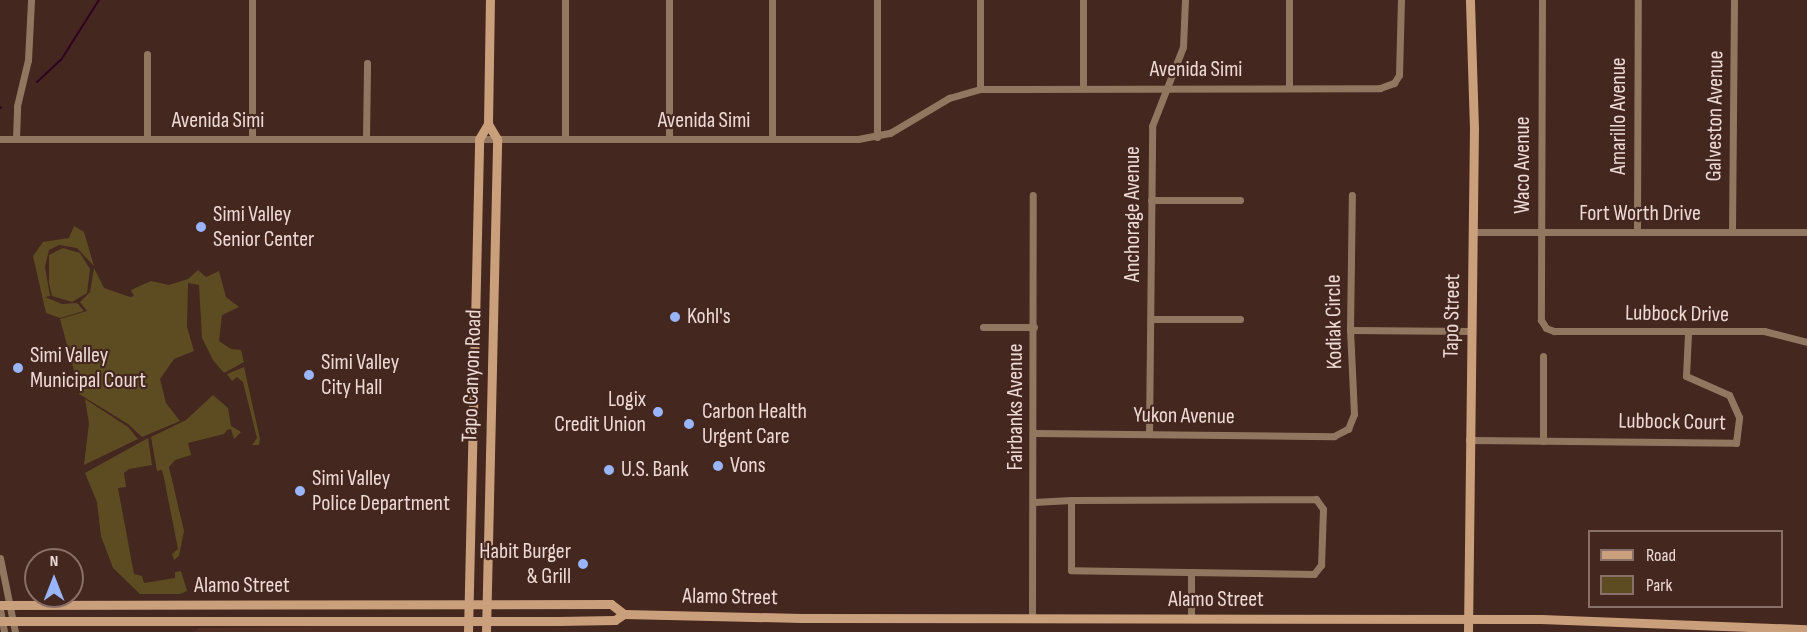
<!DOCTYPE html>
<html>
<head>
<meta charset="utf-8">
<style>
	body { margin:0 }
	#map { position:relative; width:1807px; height:632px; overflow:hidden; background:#44271f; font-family:"Sofia Sans Condensed",sans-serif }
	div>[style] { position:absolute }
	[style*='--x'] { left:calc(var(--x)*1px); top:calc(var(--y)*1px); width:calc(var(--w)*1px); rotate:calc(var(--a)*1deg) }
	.built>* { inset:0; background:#512e24 }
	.green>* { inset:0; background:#5d4c21 }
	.stream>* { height:2px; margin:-1px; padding:0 1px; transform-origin:1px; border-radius:1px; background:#2f0221 }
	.street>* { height:7px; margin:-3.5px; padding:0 3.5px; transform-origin:3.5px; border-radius:3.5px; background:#927760 }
	.secondary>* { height:9px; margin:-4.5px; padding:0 4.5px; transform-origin:4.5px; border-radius:4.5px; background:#ca9f7b }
	.dots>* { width:16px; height:16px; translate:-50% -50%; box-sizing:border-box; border:3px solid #44271f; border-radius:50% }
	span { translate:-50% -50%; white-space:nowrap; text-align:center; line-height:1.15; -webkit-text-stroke:4.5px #44271f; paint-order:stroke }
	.street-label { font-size:22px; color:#eedad5 }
	.poi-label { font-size:22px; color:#eedad5 }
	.left { translate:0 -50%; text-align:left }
	.right { translate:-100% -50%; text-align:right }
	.legend { position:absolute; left:1588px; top:530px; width:195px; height:78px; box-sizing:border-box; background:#44271f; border:2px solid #886f68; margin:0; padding:8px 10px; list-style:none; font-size:18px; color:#eedad5 }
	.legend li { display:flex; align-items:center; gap:12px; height:30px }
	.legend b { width:30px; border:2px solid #886f68 }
	.north { position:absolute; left:24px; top:548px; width:60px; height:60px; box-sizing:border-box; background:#44271f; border:2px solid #886f68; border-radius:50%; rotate:0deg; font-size:16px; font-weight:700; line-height:24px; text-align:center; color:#eedad5 }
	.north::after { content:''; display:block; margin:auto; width:21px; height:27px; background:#98b5fd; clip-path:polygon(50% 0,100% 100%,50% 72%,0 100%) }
</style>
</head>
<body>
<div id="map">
	<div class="built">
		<i style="clip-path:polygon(465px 624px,465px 632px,195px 632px,198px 628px)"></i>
	</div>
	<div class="green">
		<i style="clip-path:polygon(74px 226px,84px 232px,94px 266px,77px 248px,59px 245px,49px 250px,45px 267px,50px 296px,45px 297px,62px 304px,77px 303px,84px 311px,60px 318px,46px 313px,33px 256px,43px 242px,69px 238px)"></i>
		<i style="clip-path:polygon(63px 248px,80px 253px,90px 269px,87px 293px,72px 302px,52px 296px,49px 283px,49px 255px)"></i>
		<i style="clip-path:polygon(94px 268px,104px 288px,130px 297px,134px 296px,131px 290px,151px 281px,169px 285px,188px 279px,198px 270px,206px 277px,219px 271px,226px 297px,239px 307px,222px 315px,219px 341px,231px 349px,241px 350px,244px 362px,224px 373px,213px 360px,202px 338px,199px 285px,188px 283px,187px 327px,194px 351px,174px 359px,160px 379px,166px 403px,180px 421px,142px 437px,128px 424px,79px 394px,83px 381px,76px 378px,60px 319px,87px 311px,80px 302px,90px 292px)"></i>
		<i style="clip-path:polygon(244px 367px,260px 439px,259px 445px,252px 445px,257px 438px,243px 382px,237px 377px,232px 381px,227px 374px)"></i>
		<i style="clip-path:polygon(213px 395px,228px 408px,231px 426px,241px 432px,234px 439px,231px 429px,227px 430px,224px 434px,188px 443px,191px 455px,175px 460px,169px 467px,184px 531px,179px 556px,174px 560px,172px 554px,178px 549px,164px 478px,162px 470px,157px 471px,151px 437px,186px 420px)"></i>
		<i style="clip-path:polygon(85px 399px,128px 427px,138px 439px,84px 465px,89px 423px)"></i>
		<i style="clip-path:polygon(148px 438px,152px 465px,129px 469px,124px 473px,126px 487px,118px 488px,134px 574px,142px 576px,144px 583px,175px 578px,175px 572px,181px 571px,187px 591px,180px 594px,140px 594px,113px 568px,101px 536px,97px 502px,85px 473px)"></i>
	</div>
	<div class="stream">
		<i style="--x:37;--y:82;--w:33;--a:-43"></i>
		<i style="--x:61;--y:60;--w:71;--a:-57.7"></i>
		<i style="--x:0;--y:108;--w:1;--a:-45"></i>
	</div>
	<div class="street">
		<i style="--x:772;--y:0;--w:139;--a:90"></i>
		<i style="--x:877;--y:0;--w:137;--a:90"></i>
		<i style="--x:1542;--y:0;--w:320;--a:90.2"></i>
		<i style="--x:1541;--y:320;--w:9;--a:58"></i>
		<i style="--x:1546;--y:328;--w:9;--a:21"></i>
		<i style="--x:1554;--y:331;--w:210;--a:0"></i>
		<i style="--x:1764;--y:331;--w:44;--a:14.3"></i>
		<i style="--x:147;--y:54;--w:85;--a:90"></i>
		<i style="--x:1083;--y:88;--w:88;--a:-90"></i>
		<i style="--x:1289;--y:88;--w:88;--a:-90"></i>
		<i style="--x:980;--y:89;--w:89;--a:-90"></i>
		<i style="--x:0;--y:139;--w:858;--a:0"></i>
		<i style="--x:858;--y:139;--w:33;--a:-11"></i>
		<i style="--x:890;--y:133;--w:69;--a:-30.7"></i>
		<i style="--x:949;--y:98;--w:32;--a:-16"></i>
		<i style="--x:980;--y:89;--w:400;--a:-0.1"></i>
		<i style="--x:1380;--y:88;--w:15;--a:-20"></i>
		<i style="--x:1394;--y:83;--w:9;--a:-58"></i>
		<i style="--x:1399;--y:75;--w:75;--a:-88.5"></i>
		<i style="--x:16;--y:139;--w:33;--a:-88"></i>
		<i style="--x:17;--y:106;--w:47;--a:-76.6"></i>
		<i style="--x:28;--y:60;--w:60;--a:-87.1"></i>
		<i style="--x:252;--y:139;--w:139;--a:-90"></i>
		<i style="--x:366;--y:139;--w:76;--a:-89.2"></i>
		<i style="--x:565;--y:139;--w:139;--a:-90"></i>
		<i style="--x:669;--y:139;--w:139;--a:-90"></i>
		<i style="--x:1151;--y:200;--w:89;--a:0"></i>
		<i style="--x:1732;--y:231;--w:231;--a:-89.5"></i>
		<i style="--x:1472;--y:232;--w:335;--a:0"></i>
		<i style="--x:1637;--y:232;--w:232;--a:-89.8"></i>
		<i style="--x:1151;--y:319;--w:89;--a:0"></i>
		<i style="--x:983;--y:327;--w:51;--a:0"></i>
		<i style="--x:1350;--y:330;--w:121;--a:0.5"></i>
		<i style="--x:1543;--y:356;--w:85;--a:90"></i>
		<i style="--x:1034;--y:433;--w:300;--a:0.6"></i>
		<i style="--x:1334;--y:436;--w:16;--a:-27"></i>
		<i style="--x:1348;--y:429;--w:16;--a:-68"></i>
		<i style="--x:1354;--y:414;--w:84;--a:-92.7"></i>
		<i style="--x:1350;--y:330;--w:135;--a:-89.2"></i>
		<i style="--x:1149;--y:434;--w:308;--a:-89.4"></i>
		<i style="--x:1152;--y:126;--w:85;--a:-68.6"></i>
		<i style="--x:1183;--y:47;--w:47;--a:-87.6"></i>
		<i style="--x:1469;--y:440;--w:267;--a:0.6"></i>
		<i style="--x:1736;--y:443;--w:26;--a:-83"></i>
		<i style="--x:1739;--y:417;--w:24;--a:-114"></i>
		<i style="--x:1729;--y:395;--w:47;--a:-156.2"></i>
		<i style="--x:1686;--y:376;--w:43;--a:-87.3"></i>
		<i style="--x:1034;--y:502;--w:37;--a:-3"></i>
		<i style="--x:1071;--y:500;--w:245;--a:-0.2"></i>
		<i style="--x:1316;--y:499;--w:12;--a:55"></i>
		<i style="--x:1323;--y:509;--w:56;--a:92"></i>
		<i style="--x:1321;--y:565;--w:11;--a:128"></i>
		<i style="--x:1314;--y:574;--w:243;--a:-179.1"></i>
		<i style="--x:1071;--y:570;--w:70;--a:-90"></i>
		<i style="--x:0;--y:558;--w:76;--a:78.5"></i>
		<i style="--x:1191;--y:572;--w:47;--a:90"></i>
		<i style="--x:0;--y:609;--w:23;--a:80"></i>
		<i style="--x:1032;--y:619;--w:424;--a:-89.9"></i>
	</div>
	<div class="secondary">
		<i style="--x:0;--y:605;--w:611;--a:-0.09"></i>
		<i style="--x:611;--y:604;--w:16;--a:38"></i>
		<i style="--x:0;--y:621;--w:558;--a:0"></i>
		<i style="--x:558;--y:621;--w:57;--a:-1"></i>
		<i style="--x:615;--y:620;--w:11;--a:-34"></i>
		<i style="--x:624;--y:614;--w:178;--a:1.3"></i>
		<i style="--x:802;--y:618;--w:739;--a:0.08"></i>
		<i style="--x:1541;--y:619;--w:266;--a:2.2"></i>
		<i style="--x:468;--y:632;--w:493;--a:-88.7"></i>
		<i style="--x:479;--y:139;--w:17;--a:-59"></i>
		<i style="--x:488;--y:124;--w:124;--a:-89.1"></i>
		<i style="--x:486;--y:632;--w:493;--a:-88.7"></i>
		<i style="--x:497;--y:139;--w:17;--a:-121"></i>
		<i style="--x:1468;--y:632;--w:503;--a:-89.32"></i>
		<i style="--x:1474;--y:129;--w:129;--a:-91.8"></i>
	</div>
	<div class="dots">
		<i style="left:201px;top:227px;background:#98b5fd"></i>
		<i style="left:675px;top:317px;background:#98b5fd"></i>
		<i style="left:18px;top:368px;background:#98b5fd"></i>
		<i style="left:309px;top:375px;background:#98b5fd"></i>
		<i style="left:658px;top:412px;background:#98b5fd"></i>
		<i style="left:689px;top:424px;background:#98b5fd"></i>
		<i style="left:718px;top:466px;background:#98b5fd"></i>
		<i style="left:609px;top:470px;background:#98b5fd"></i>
		<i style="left:300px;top:491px;background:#98b5fd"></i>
		<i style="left:583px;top:564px;background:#98b5fd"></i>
	</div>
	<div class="street-label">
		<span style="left:1196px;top:70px">Avenida Simi</span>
		<span style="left:1619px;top:116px;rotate:-90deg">Amarillo Avenue</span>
		<span style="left:1715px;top:116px;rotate:-89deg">Galveston Avenue</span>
		<span style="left:218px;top:121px">Avenida Simi</span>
		<span style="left:704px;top:121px">Avenida Simi</span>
		<span style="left:1523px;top:165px;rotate:-90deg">Waco Avenue</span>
		<span style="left:1133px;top:214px;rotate:-90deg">Anchorage Avenue</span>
		<span style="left:1640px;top:214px">Fort Worth Drive</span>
		<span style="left:1677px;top:314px;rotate:1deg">Lubbock Drive</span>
		<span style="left:1452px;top:316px;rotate:-89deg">Tapo Street</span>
		<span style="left:1334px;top:322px;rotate:-91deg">Kodiak Circle</span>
		<span style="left:472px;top:376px;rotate:-88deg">Tapo Canyon Road</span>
		<span style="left:1016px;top:407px;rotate:-90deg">Fairbanks Avenue</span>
		<span style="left:1184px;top:416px;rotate:1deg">Yukon Avenue</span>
		<span style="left:1672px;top:422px;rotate:1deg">Lubbock Court</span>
		<span style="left:242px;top:586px">Alamo Street</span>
		<span style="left:730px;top:597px;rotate:1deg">Alamo Street</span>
		<span style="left:1216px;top:600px">Alamo Street</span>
	</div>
	<div class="poi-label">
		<span class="left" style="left:213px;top:227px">Simi Valley<br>Senior Center</span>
		<span class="left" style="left:687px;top:317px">Kohl's</span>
		<span class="left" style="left:30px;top:368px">Simi Valley<br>Municipal Court</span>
		<span class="left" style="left:321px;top:375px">Simi Valley<br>City Hall</span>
		<span class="right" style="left:646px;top:412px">Logix<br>Credit Union</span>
		<span class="left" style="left:702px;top:424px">Carbon Health<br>Urgent Care</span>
		<span class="left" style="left:730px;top:466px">Vons</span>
		<span class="left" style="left:621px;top:470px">U.S. Bank</span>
		<span class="left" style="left:312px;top:491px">Simi Valley<br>Police Department</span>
		<span class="right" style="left:571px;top:564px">Habit Burger<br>&amp; Grill</span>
	</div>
	<ul class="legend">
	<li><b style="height:8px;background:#ca9f7b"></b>Road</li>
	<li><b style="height:16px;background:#5d4c21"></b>Park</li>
	</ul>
	<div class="north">N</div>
</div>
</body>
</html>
